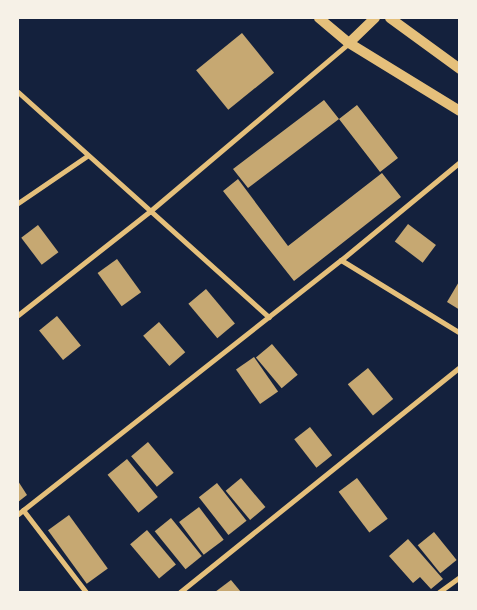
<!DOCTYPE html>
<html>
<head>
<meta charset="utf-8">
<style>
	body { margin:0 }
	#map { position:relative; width:477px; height:610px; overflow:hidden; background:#14213d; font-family:Poppins,sans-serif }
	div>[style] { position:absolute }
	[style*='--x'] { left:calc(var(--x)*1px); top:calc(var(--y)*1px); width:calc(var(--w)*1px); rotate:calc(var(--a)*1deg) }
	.building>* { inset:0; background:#c6a872; transform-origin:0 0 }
	.minor>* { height:5px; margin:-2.5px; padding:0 2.5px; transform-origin:2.5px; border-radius:2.5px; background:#e5c07b }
	.secondary>* { height:10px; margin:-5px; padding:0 5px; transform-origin:5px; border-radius:5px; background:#e5c07b }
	span { translate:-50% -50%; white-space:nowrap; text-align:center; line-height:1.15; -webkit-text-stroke:4.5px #f6f1e7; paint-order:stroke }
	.frame { position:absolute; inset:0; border:19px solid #f6f1e7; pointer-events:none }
</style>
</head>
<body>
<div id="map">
	<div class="building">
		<i style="left:242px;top:33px;width:51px;height:59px;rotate:51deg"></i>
		<i style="clip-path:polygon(324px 100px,339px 119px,357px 105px,398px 158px,380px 172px,339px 119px,248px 188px,233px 169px)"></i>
		<i style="clip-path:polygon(382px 173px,401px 197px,294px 281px,223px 191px,238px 179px,288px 246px)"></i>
		<i style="left:408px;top:224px;width:35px;height:22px;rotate:37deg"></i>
		<i style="left:38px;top:225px;width:34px;height:21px;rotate:53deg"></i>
		<i style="left:117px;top:259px;width:41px;height:24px;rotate:54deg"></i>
		<i style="clip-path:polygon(460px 280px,460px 310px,447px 302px)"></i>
		<i style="left:206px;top:289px;width:45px;height:23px;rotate:50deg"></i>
		<i style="left:57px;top:316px;width:38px;height:23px;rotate:51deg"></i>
		<i style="left:159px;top:322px;width:40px;height:21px;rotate:49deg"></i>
		<i style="left:272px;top:344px;width:40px;height:21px;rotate:50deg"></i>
		<i style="left:254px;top:357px;width:42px;height:22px;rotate:55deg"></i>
		<i style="left:368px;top:368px;width:40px;height:26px;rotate:51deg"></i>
		<i style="left:310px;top:427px;width:36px;height:20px;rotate:52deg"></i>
		<i style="left:148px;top:442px;width:40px;height:22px;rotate:50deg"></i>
		<i style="left:127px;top:459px;width:49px;height:25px;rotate:51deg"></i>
		<i style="left:241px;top:478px;width:38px;height:20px;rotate:50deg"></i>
		<i style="left:357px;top:478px;width:51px;height:23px;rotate:53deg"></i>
		<i style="clip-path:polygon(18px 481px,27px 495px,18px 502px)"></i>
		<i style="left:217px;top:483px;width:48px;height:23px;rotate:52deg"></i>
		<i style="left:199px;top:507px;width:41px;height:25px;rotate:53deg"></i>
		<i style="left:69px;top:515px;width:66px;height:26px;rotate:54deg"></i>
		<i style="left:171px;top:518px;width:49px;height:21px;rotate:51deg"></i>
		<i style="left:147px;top:530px;width:45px;height:22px;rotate:50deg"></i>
		<i style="left:434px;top:532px;width:36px;height:21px;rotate:51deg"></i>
		<i style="clip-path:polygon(408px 539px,443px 579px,431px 589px,420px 577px,413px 583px,389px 556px)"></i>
		<i style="clip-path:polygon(231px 580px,241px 592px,215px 592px)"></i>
	</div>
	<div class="minor">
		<i style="--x:18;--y:92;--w:337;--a:41.9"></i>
		<i style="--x:18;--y:203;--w:83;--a:-34.3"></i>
		<i style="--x:341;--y:260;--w:140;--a:31.5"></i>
		<i style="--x:18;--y:315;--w:167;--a:-38.2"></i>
		<i style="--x:149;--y:212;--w:262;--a:-40.2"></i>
		<i style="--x:23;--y:510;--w:103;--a:52.5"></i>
		<i style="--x:18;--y:514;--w:411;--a:-38.2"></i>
		<i style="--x:341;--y:260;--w:154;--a:-39.5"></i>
		<i style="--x:180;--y:592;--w:359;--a:-38.8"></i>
		<i style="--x:439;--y:592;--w:26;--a:-36"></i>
	</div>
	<div class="secondary">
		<i style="--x:319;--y:18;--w:39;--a:40"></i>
		<i style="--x:349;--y:43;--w:130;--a:31.5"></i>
		<i style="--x:390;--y:18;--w:87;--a:36.1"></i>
		<i style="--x:349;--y:43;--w:36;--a:-44"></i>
	</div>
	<div class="frame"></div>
</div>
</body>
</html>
